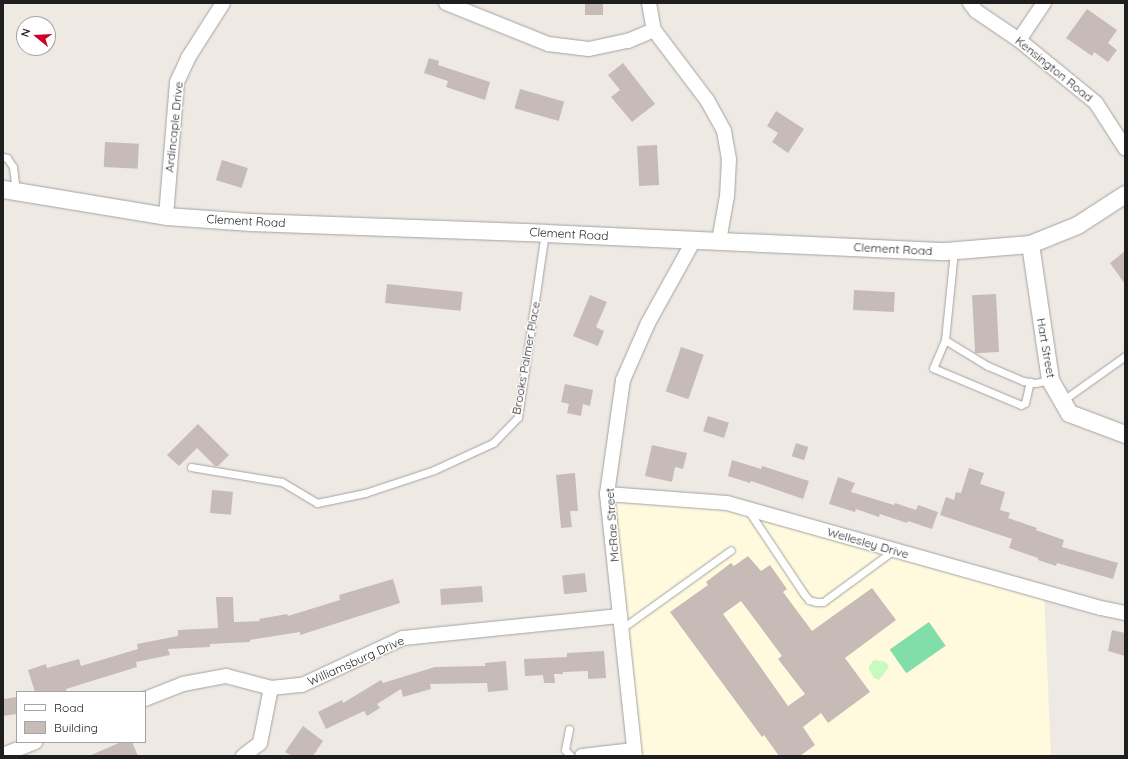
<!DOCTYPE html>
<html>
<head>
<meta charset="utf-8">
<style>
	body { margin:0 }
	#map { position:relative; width:1128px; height:759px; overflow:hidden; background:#efe9e4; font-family:Quicksand,sans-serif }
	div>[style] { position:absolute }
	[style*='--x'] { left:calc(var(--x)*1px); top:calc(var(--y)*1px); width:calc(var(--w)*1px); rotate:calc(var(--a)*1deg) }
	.education>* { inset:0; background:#fff9dd }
	.park>* { inset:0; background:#c7f9c1 }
	.pitch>* { inset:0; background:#82dea9; transform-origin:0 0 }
	.building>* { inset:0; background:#c7bbb7; transform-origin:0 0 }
	.roads { filter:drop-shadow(0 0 1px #a2a2a2) drop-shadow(0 0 1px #a2a2a2) }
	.service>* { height:7px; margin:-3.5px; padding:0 3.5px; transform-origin:3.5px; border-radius:3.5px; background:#fff }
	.minor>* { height:14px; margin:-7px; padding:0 7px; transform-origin:7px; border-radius:7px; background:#fff }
	.tertiary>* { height:17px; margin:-8.5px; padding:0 8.5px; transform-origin:8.5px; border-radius:8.5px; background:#fff }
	span { translate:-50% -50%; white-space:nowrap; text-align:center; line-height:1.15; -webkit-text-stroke:3px #fff; paint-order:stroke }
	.street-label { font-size:12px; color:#1e1e1e }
	.frame { position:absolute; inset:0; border:4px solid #1e1e1e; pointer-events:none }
	.legend { position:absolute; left:16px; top:691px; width:130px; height:52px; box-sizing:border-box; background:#fff; border:1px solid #a5a5a5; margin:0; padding:5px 7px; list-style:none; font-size:12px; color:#1e1e1e }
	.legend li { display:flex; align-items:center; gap:8px; height:20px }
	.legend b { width:20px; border:1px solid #a5a5a5 }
	.north { position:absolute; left:16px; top:16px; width:40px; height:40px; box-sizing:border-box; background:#fff; border:1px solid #a5a5a5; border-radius:50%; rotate:288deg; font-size:11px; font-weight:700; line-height:16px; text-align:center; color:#1e1e1e }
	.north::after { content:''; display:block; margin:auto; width:14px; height:18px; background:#cb0127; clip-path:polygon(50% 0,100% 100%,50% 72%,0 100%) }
</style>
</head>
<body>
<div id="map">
	<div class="education">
		<i style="clip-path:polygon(607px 494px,727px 503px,1044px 592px,1051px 756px,635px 756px)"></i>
	</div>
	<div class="park">
		<i style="clip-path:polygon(874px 660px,886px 662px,889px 667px,879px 680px,874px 678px,869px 669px,869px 666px)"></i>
	</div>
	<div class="pitch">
		<i style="left:929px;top:622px;width:29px;height:48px;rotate:55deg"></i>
	</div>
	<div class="building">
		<i style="left:585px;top:3px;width:18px;height:12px"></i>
		<i style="clip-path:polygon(1087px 9px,1117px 30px,1108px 43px,1117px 50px,1108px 62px,1094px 52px,1092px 56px,1066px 38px)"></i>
		<i style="clip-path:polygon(429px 58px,439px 61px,438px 65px,490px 82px,485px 100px,446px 87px,448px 81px,424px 73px)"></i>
		<i style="clip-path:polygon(623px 63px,655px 104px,632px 122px,611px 97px,620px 90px,608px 75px)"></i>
		<i style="left:520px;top:89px;width:46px;height:20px;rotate:16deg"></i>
		<i style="clip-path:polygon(776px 111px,804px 129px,788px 153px,772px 142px,778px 133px,767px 126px)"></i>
		<i style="left:105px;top:142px;width:34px;height:25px;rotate:3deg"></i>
		<i style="left:657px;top:145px;width:40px;height:20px;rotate:87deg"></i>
		<i style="left:222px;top:160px;width:27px;height:21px;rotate:17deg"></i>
		<i style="clip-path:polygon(1125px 251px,1125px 284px,1110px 263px)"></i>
		<i style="left:387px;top:284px;width:76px;height:19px;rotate:6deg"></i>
		<i style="left:854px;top:290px;width:41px;height:20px;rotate:3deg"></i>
		<i style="left:996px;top:294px;width:58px;height:24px;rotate:87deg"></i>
		<i style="clip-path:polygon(590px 295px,607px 302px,596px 327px,604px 331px,598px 346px,573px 336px)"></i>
		<i style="left:681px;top:347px;width:24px;height:47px;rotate:19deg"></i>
		<i style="clip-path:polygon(565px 384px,593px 390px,590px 406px,583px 404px,581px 416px,567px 413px,569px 404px,561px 402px)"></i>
		<i style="left:708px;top:416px;width:22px;height:16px;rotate:18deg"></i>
		<i style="clip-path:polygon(198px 424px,229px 455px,218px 466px,215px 466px,197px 448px,179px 466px,167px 455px)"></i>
		<i style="left:796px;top:443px;width:13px;height:14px;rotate:18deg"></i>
		<i style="clip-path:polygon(652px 445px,687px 453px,683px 469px,675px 467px,672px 482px,645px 476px)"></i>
		<i style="clip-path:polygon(732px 460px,761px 469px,762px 466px,809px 481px,803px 499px,751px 481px,750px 483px,728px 476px)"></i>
		<i style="clip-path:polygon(969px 468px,984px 473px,980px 484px,1005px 492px,1000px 510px,1010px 513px,1008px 518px,1037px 528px,1036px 530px,1064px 540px,1062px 547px,1118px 563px,1113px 579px,1057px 563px,1056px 566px,1038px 560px,1038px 558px,1009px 548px,1012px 539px,940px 515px,946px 497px,954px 500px,956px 492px,961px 493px)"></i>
		<i style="clip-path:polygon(575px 473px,578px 511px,570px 511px,572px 527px,561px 528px,556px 475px)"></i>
		<i style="clip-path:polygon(838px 477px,855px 483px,851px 492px,894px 505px,895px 503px,916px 510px,918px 505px,938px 512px,932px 529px,908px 521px,907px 523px,880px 514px,879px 517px,856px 509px,855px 512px,829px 504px)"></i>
		<i style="left:212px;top:490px;width:21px;height:23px;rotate:5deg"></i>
		<i style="clip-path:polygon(evenodd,748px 556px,761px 571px,770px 565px,787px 589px,783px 592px,812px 631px,872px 588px,896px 620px,845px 658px,870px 692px,828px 723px,821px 713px,803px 727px,815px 745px,800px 756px,779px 756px,764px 735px,762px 737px,670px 612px,708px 585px,706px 582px,731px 563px,734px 566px,748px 556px,741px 601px,782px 656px,778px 659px,805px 694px,788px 706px,723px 614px,741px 601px)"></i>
		<i style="left:585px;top:573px;width:19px;height:23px;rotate:84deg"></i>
		<i style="clip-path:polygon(393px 579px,400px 603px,300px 635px,300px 632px,250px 640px,250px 642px,210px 644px,210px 647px,168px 649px,170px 655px,136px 662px,137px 667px,66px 689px,67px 692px,35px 692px,28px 670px,46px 664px,47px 668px,79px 659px,81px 666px,138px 649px,137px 644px,178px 636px,178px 630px,218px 628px,216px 597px,233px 597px,234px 622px,260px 621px,259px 619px,287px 614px,288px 616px,340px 600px,339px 595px)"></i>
		<i style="left:482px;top:586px;width:16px;height:42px;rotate:86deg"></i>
		<i style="clip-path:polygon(1112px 630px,1125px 633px,1125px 656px,1108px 651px)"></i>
		<i style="clip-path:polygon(604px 651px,606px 678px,588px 679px,588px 671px,563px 672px,563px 674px,554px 674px,555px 683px,544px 683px,543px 675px,525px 676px,524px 659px,567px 657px,567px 653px)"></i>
		<i style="clip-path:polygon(506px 661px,508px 690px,488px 692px,487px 683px,430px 684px,431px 689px,403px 697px,401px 689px,377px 704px,380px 708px,367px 716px,364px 711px,326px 729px,318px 712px,342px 700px,343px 703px,381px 680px,383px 683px,435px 667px,485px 666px,485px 663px)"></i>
		<i style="clip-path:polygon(17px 697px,17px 714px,3px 716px,3px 699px)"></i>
		<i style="clip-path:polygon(303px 726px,323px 741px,313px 756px,292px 756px,285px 752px)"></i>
		<i style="clip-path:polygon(121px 742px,132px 742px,138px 756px,89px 756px)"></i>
	</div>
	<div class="roads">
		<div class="service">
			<i style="--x:3;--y:157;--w:4;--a:14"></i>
			<i style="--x:7;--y:158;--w:11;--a:56"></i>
			<i style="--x:13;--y:167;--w:23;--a:83"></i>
			<i style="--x:954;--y:251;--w:89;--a:95.8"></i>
			<i style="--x:945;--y:340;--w:50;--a:31.2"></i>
			<i style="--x:988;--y:366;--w:38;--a:23"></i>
			<i style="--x:1023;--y:381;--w:12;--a:9"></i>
			<i style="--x:1035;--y:383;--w:15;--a:-11"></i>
			<i style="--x:945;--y:340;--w:30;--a:113"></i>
			<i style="--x:933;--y:368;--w:95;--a:22.8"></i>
			<i style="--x:1021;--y:405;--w:4;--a:-27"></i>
			<i style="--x:1025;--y:403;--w:22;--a:-77"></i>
			<i style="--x:1062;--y:401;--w:77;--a:-35.5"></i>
			<i style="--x:191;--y:467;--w:92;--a:9.4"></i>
			<i style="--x:282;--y:482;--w:41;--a:31"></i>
			<i style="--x:317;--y:503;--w:49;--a:-11.8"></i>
			<i style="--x:365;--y:493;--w:73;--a:-18.4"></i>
			<i style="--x:434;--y:470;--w:65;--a:-24.6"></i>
			<i style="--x:493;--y:443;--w:36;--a:-46"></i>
			<i style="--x:518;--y:417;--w:186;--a:-81.7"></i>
			<i style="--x:748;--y:510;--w:101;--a:56.3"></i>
			<i style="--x:804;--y:594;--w:8;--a:50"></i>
			<i style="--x:809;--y:600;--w:7;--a:16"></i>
			<i style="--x:816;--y:602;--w:7;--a:0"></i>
			<i style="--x:823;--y:602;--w:88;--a:-36.2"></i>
			<i style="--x:621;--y:629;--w:135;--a:-35.7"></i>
			<i style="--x:569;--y:729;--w:21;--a:101"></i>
			<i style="--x:565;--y:750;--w:8;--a:45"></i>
		</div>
		<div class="minor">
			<i style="--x:446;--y:3;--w:110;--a:21.9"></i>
			<i style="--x:548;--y:44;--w:41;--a:7"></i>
			<i style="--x:589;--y:49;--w:40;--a:-12"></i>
			<i style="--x:628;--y:41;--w:28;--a:-23"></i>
			<i style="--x:649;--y:3;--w:27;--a:80"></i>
			<i style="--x:654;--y:30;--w:88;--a:52.9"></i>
			<i style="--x:707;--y:100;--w:35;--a:61"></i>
			<i style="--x:724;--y:131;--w:28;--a:80"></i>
			<i style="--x:729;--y:159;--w:37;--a:93"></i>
			<i style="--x:727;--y:196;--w:46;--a:100.1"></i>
			<i style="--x:970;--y:3;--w:10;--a:53"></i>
			<i style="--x:976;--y:11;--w:52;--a:34"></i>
			<i style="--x:1019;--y:40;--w:99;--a:39.3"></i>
			<i style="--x:1096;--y:103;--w:54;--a:57.2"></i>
			<i style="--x:1019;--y:40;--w:45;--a:-56"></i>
			<i style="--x:166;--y:216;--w:134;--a:-85.3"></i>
			<i style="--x:177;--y:82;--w:26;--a:-65"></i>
			<i style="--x:188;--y:58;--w:65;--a:-57.5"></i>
			<i style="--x:607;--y:494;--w:120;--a:4.3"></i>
			<i style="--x:727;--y:503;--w:388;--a:15.7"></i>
			<i style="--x:1101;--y:608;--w:25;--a:12"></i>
			<i style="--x:145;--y:699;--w:41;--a:-21.5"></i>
			<i style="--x:183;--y:684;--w:44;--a:-10.5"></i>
			<i style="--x:226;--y:676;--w:47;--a:14.9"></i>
			<i style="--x:271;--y:688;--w:31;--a:-6"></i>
			<i style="--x:302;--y:685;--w:111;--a:-25"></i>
			<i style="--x:403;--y:638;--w:218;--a:-5.8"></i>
			<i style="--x:3;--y:755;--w:35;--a:-22"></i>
			<i style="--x:243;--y:756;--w:21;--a:-37"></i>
			<i style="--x:260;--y:743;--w:56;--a:-78.7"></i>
			<i style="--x:582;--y:756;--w:52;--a:-6.6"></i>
			<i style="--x:635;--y:756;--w:263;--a:-96.1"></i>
			<i style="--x:607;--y:494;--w:115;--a:-82"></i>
			<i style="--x:623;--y:380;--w:62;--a:-66.3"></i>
			<i style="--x:648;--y:323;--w:95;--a:-61"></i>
		</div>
		<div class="tertiary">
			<i style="--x:3;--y:189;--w:165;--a:9.4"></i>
			<i style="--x:166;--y:216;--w:85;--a:4"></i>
			<i style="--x:251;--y:222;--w:294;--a:2.1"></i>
			<i style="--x:545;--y:233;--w:400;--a:2.6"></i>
			<i style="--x:945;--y:251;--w:85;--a:-4.7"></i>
			<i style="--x:1030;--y:244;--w:51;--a:-22"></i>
			<i style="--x:1077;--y:225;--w:57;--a:-32.9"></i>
			<i style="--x:1030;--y:244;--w:137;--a:81.6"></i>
			<i style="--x:1050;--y:380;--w:38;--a:60"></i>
			<i style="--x:1069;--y:413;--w:60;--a:20.6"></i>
		</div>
	</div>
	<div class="street-label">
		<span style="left:1054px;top:69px;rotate:39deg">Kensington Road</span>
		<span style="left:174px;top:127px;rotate:-84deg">Ardincaple Drive</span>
		<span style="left:246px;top:221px;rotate:3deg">Clement Road</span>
		<span style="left:569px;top:234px;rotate:3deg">Clement Road</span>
		<span style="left:893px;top:249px;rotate:3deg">Clement Road</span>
		<span style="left:1046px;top:348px;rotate:80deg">Hart Street</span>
		<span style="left:526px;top:358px;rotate:-80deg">Brooks Palmer Place</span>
		<span style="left:612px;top:525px;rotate:-94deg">McRae Street</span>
		<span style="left:868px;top:543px;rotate:16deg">Wellesley Drive</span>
		<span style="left:356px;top:661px;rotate:-24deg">Williamsburg Drive</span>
	</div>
	<div class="frame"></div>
	<ul class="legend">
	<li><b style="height:5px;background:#fff"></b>Road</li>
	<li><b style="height:11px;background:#c7bbb7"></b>Building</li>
	</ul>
	<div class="north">N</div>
</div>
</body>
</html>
